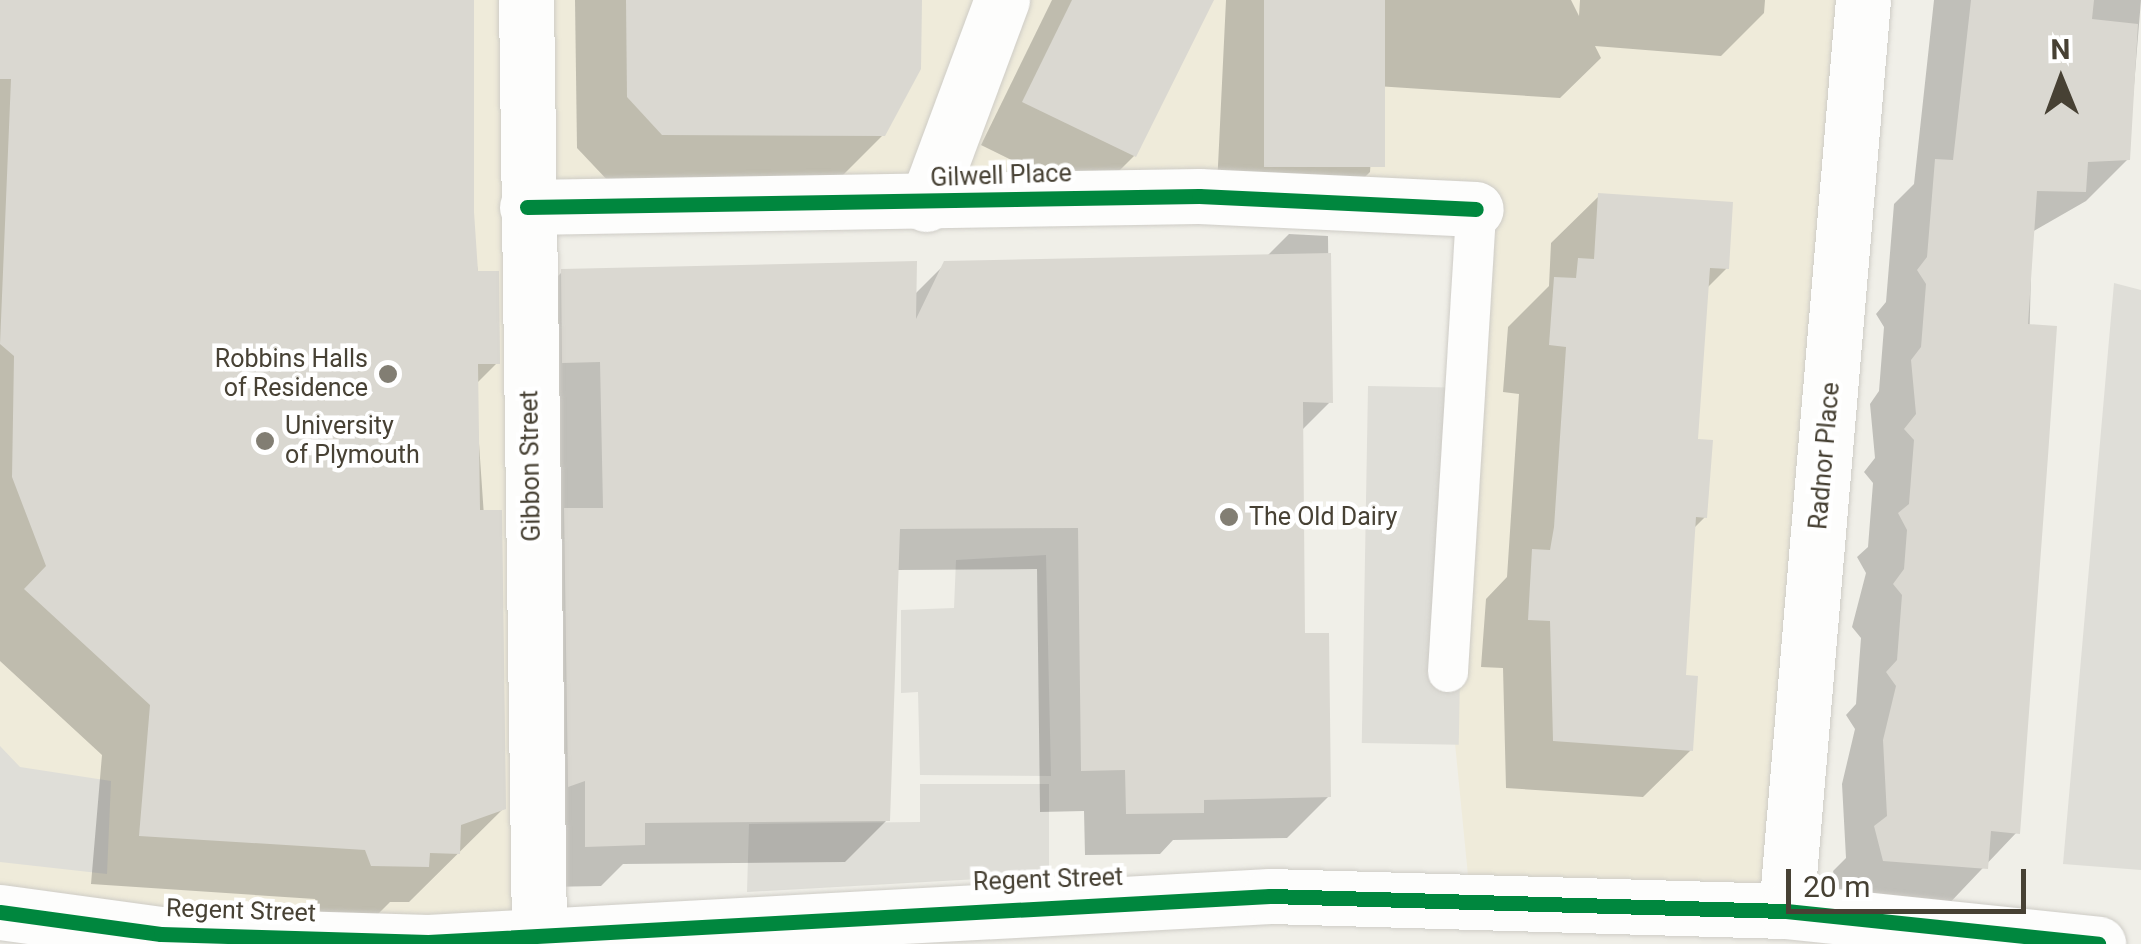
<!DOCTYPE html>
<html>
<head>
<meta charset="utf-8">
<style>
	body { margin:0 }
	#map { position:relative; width:2141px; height:944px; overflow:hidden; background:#f0efe8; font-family:Roboto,sans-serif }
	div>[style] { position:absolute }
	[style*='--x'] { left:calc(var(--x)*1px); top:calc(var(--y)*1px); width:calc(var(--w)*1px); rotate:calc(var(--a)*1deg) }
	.education>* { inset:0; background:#efebda }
	.parking>* { inset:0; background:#dfded8; transform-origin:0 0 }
	.shadow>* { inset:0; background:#0003 }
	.building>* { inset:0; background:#dad8d1; transform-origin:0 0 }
	.roads { filter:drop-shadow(0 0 2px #ceccc6) drop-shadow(0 0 2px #ceccc6) }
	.service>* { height:40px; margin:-20px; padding:0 20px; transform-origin:20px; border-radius:20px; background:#fdfdfc }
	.minor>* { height:55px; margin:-27.5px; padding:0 27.5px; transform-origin:27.5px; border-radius:27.5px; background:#fdfdfc }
	.cycleway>* { height:15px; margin:-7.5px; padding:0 7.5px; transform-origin:7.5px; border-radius:7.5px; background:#00873e }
	.dots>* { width:28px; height:28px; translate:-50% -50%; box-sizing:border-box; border:5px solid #fff; border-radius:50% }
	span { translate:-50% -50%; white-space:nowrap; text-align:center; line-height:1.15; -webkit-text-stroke:9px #fff; paint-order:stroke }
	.street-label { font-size:25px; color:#474134 }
	.poi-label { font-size:25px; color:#474134 }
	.right { translate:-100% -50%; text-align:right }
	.left { translate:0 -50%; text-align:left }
	.north { position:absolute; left:2011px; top:30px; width:100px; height:100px; -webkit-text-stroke:8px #fff; paint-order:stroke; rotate:359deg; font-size:28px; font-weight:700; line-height:40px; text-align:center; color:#474134 }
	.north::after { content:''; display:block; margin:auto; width:35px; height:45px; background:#474134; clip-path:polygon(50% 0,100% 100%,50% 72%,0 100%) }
	.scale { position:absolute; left:1786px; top:869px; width:240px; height:45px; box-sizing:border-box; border:5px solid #474134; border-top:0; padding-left:12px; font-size:30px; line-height:35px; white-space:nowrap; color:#474134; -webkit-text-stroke:8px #fff; paint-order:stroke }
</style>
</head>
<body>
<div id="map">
	<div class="education">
		<i style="clip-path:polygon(0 0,1866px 0,1792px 908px,1471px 906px,1448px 672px,1476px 209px,527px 207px,539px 932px,0 912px)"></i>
	</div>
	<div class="parking">
		<i style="clip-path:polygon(2114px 283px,2141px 290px,2141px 870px,2063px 864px)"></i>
		<i style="left:1368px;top:386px;width:97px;height:357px;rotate:1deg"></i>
		<i style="clip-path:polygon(1046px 555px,1051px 776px,920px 775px,918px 692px,901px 693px,901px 610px,954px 608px,956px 560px)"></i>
		<i style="clip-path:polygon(0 746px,20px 767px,111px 781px,107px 874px,0 862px)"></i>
		<i style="clip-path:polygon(920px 784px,1049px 784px,1049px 875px,747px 892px,749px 824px,920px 822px)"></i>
	</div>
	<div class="shadow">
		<i style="clip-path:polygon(0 0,473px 0,449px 130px,497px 363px,475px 385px,504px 808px,409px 902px,390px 902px,377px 915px,322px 915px,315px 899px,91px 884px,102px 755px,0 661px)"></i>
		<i style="clip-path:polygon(575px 0,920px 0,883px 135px,832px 186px,611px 184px,577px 148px)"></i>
		<i style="clip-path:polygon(1052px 0,1211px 0,1134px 156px,1091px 199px,981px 145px)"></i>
		<i style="clip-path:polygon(1226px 0,1571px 0,1579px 16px,1580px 0,1765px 0,1764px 13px,1721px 56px,1595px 46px,1601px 58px,1560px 98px,1376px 86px,1370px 172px,1329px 213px,1216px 207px)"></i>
		<i style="clip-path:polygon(1934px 0,2141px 0,2128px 159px,2086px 201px,2032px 232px,2017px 832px,1943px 910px,1841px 902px,1833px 871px,1846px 858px,1842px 784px,1855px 729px,1846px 715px,1856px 704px,1861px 638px,1852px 627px,1866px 573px,1857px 557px,1868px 547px,1873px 483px,1864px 472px,1875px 458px,1870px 404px,1879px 391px,1884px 327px,1876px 314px,1886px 302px,1894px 204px,1914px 184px)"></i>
		<i style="clip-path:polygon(1599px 196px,1727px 268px,1706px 289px,1695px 441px,1705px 517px,1693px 529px,1683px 677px,1691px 750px,1643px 797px,1506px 788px,1503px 668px,1481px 667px,1486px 599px,1507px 577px,1519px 394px,1503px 392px,1508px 327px,1549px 286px,1551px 243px)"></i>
		<i style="clip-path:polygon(1289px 234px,1328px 236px,1330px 402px,1301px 431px,1303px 636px,1329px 796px,1287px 838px,1173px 840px,1160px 854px,1085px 855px,1084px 811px,1040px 812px,1037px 569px,896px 570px,887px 820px,845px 862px,623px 864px,601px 886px,544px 887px,523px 553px,561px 515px,559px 403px,520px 314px,562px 272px,914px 295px,945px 264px,1266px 257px)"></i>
	</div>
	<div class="building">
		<i style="clip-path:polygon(0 0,474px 0,474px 212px,478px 271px,499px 271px,500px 364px,478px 364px,480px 510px,502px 510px,506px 809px,461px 825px,460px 854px,430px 853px,429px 867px,371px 866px,365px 850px,139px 836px,150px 705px,24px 589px,46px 566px,12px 477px,14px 356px,0 344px,11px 79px,0 79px)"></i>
		<i style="clip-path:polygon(626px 0,922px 0,921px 69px,885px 136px,662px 135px,627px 97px)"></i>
		<i style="clip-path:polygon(1072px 0,1214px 0,1136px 157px,1022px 102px)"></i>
		<i style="left:1264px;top:0;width:121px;height:167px"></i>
		<i style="clip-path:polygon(1971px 0,2094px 0,2092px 19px,2138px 24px,2130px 160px,2088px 162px,2086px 192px,2037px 191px,2028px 324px,2057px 326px,2048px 456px,2020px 834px,1991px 831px,1988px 869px,1883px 861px,1874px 826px,1887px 816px,1883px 740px,1896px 686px,1886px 672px,1897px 660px,1902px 595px,1893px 584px,1904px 569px,1907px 530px,1898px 513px,1909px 504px,1914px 440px,1904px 429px,1916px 414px,1911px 360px,1921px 347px,1926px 284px,1917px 270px,1927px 257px,1935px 159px,1953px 160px)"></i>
		<i style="clip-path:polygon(1598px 193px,1733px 202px,1729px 269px,1710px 268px,1698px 439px,1713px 440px,1707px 518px,1696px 517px,1686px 675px,1698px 676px,1693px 751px,1553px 741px,1550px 621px,1528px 620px,1532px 549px,1550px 550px,1554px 527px,1566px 347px,1549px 345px,1554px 277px,1576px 278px,1578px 258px,1594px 259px)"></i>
		<i style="clip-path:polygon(1331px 253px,1333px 403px,1303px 402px,1305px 633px,1329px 633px,1331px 797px,1204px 800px,1204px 813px,1126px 814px,1125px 770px,1081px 771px,1078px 528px,900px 529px,890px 821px,645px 823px,645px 845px,585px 847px,585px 781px,568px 787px,564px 508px,603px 508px,600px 362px,562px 363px,561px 269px,917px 261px,916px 319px,944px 261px)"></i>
	</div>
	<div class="roads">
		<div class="service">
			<i style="--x:1448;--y:672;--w:464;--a:-86.5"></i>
		</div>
		<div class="minor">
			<i style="--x:526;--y:0;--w:932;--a:89.2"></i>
			<i style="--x:926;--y:204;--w:218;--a:-69.6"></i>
			<i style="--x:527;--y:207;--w:672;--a:-0.94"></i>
			<i style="--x:1199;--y:196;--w:277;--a:2.7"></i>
			<i style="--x:1786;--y:911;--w:914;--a:-85.17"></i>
			<i style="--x:0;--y:912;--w:162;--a:7.8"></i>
			<i style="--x:161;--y:934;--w:267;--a:1.7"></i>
			<i style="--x:428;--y:942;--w:843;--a:-3.13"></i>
			<i style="--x:1270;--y:896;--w:516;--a:1.67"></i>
			<i style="--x:1786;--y:911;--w:314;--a:6"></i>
		</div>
	</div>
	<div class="cycleway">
		<i style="--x:527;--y:207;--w:672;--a:-0.94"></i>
		<i style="--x:1199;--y:196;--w:277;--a:2.7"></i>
		<i style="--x:0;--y:912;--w:162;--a:7.8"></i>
		<i style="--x:161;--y:934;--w:267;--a:1.7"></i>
		<i style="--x:428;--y:942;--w:843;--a:-3.13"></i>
		<i style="--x:1270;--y:896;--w:516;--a:1.67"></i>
		<i style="--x:1786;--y:911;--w:314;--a:6"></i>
	</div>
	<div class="dots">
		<i style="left:388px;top:374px;background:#827e73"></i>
		<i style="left:265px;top:441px;background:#827e73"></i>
		<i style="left:1229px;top:517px;background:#827e73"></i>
	</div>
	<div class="street-label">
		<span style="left:1001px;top:176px;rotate:-2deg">Gilwell Place</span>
		<span style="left:1825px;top:456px;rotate:-85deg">Radnor Place</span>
		<span style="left:531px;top:466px;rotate:-91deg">Gibbon Street</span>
		<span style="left:1048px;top:880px;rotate:-2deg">Regent Street</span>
		<span style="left:241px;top:911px;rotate:2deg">Regent Street</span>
	</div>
	<div class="poi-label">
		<span class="right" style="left:368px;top:374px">Robbins Halls<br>of Residence</span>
		<span class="left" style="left:285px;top:441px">University<br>of Plymouth</span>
		<span class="left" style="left:1249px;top:517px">The Old Dairy</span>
	</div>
	<div class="north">N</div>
	<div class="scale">20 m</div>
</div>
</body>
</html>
